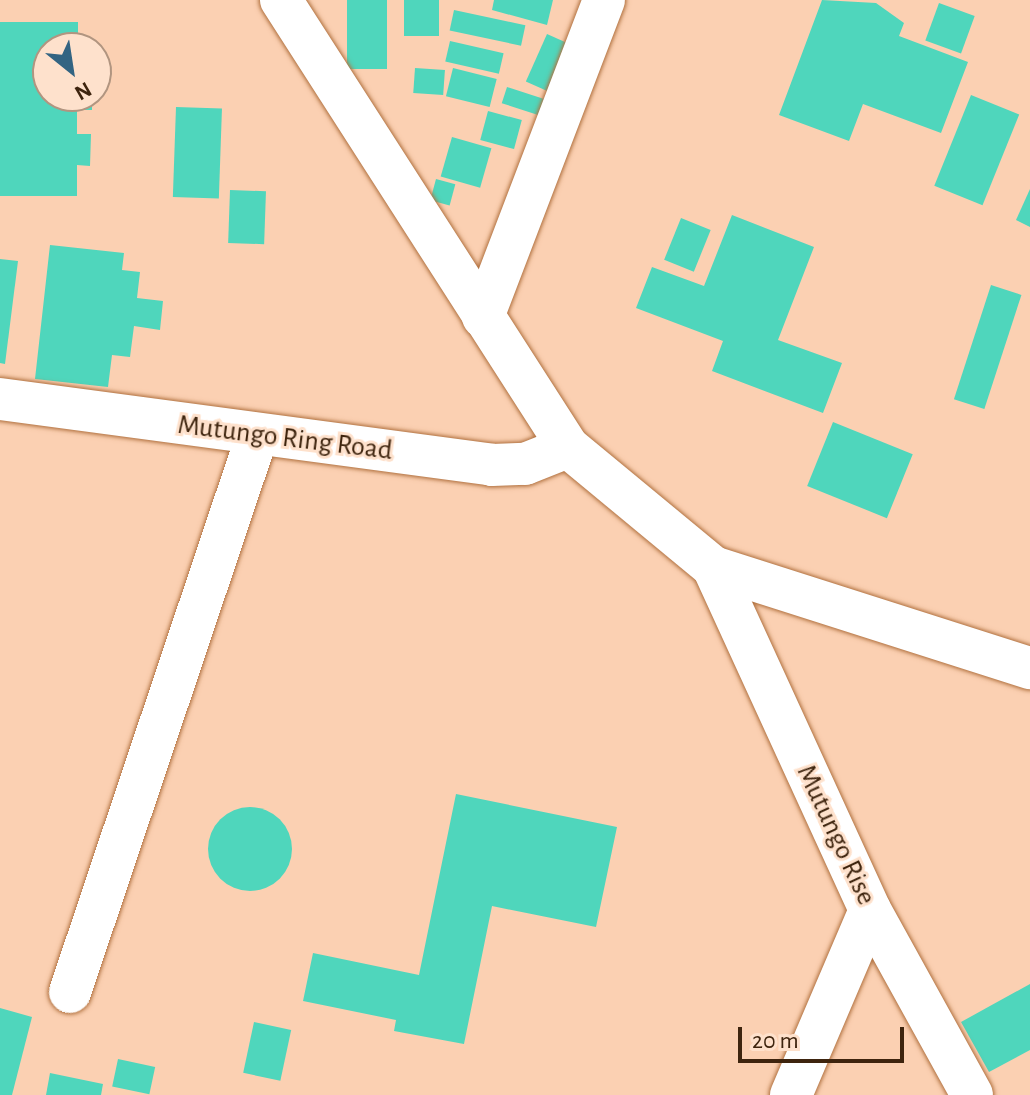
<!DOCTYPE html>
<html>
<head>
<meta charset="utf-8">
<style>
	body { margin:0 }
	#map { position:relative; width:1030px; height:1095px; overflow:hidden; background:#fbd0b2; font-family:"Alegreya Sans",sans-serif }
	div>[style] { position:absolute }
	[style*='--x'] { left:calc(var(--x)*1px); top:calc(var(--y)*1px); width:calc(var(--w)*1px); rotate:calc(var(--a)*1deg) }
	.building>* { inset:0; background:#4fd6bc; transform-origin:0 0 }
	.round { border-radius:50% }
	.roads { filter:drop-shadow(0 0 2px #b1713f) drop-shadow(0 0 2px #b1713f) }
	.street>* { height:42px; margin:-21px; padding:0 21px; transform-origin:21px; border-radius:21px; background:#fff }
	span { translate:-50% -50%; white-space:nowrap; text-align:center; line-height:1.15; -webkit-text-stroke:6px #fee1cc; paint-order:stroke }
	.street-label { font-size:28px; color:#3e240e }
	.north { position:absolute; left:32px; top:32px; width:80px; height:80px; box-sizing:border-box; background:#fee1cc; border:2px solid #b19580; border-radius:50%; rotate:150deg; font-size:22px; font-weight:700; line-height:32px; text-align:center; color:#3e240e }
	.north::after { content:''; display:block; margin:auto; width:28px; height:36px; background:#336482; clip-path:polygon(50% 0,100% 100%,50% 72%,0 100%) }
	.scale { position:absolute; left:738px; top:1027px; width:166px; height:36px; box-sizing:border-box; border:4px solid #3e240e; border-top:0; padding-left:10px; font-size:24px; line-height:28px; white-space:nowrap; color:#3e240e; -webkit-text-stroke:6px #fee1cc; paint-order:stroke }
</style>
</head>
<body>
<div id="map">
	<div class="building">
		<i style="left:347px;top:0;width:40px;height:69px"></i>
		<i style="left:404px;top:0;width:35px;height:36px"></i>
		<i style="clip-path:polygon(494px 0,553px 0,547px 25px,492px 10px)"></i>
		<i style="clip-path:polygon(822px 0,876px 3px,904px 23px,899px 36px,968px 62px,941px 133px,863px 104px,849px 141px,779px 115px)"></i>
		<i style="left:939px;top:3px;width:38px;height:40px;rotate:20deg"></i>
		<i style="left:454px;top:10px;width:73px;height:21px;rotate:12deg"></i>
		<i style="clip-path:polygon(0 22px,78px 22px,78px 48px,48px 48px,48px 96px,92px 96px,92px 110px,77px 110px,77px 134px,91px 134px,90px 166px,77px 165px,77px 196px,0 196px)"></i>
		<i style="left:547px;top:34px;width:27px;height:52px;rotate:24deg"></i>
		<i style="left:450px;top:41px;width:55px;height:21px;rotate:13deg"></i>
		<i style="left:415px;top:68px;width:30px;height:25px;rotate:4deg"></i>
		<i style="left:453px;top:68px;width:45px;height:29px;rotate:14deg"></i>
		<i style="left:507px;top:87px;width:43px;height:17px;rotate:18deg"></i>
		<i style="left:971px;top:95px;width:52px;height:98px;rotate:22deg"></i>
		<i style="left:176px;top:107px;width:46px;height:90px;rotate:2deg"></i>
		<i style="left:488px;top:111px;width:35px;height:30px;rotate:15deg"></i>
		<i style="left:452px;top:137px;width:41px;height:41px;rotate:16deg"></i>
		<i style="left:436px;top:179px;width:20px;height:22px;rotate:15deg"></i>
		<i style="clip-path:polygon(1030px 189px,1030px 227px,1016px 220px)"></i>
		<i style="left:230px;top:190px;width:36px;height:53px;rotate:2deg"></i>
		<i style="clip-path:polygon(732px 215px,814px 247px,778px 340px,842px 363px,823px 413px,712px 371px,723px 341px,636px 308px,652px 267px,704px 286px)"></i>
		<i style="left:681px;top:218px;width:32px;height:45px;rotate:22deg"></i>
		<i style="clip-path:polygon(50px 245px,124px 253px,122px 270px,140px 272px,137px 298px,163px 301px,160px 330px,134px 326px,130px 357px,112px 355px,108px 387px,35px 379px)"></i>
		<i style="clip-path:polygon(0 259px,18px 261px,5px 364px,0 363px)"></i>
		<i style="left:991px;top:285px;width:32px;height:120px;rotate:18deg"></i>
		<i style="left:833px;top:422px;width:86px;height:69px;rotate:22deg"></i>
		<i style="clip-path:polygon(456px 794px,617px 827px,596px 927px,492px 906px,464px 1044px,394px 1031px,396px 1020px,303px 1001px,313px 953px,419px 975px)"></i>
		<i class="round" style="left:208px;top:807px;width:84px;height:84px"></i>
		<i style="clip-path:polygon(1030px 984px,1030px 1050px,989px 1072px,961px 1022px)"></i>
		<i style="clip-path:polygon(0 1008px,32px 1017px,12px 1095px,0 1095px)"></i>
		<i style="left:254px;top:1022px;width:38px;height:52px;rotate:12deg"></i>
		<i style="left:118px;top:1059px;width:38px;height:28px;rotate:12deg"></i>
		<i style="clip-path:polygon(50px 1073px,103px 1084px,101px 1095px,46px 1095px)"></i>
	</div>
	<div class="roads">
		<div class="street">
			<i style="--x:281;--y:0;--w:531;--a:57.3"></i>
			<i style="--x:568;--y:447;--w:188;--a:39.6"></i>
			<i style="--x:713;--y:567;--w:333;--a:17.7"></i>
			<i style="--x:483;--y:317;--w:339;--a:-69.1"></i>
			<i style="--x:0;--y:399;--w:496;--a:7.6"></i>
			<i style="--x:492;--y:465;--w:33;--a:-2"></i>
			<i style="--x:525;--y:464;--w:46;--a:-21.6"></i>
			<i style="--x:713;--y:567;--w:377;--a:65.4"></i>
			<i style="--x:870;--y:910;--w:211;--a:61.1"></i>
			<i style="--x:70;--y:992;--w:587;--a:-71.41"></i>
			<i style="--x:791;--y:1095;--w:201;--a:-66.9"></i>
		</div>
	</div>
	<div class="street-label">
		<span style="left:285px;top:438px;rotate:7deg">Mutungo Ring Road</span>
		<span style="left:836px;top:835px;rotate:65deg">Mutungo Rise</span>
	</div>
	<div class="north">N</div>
	<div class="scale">20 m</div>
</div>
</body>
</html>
